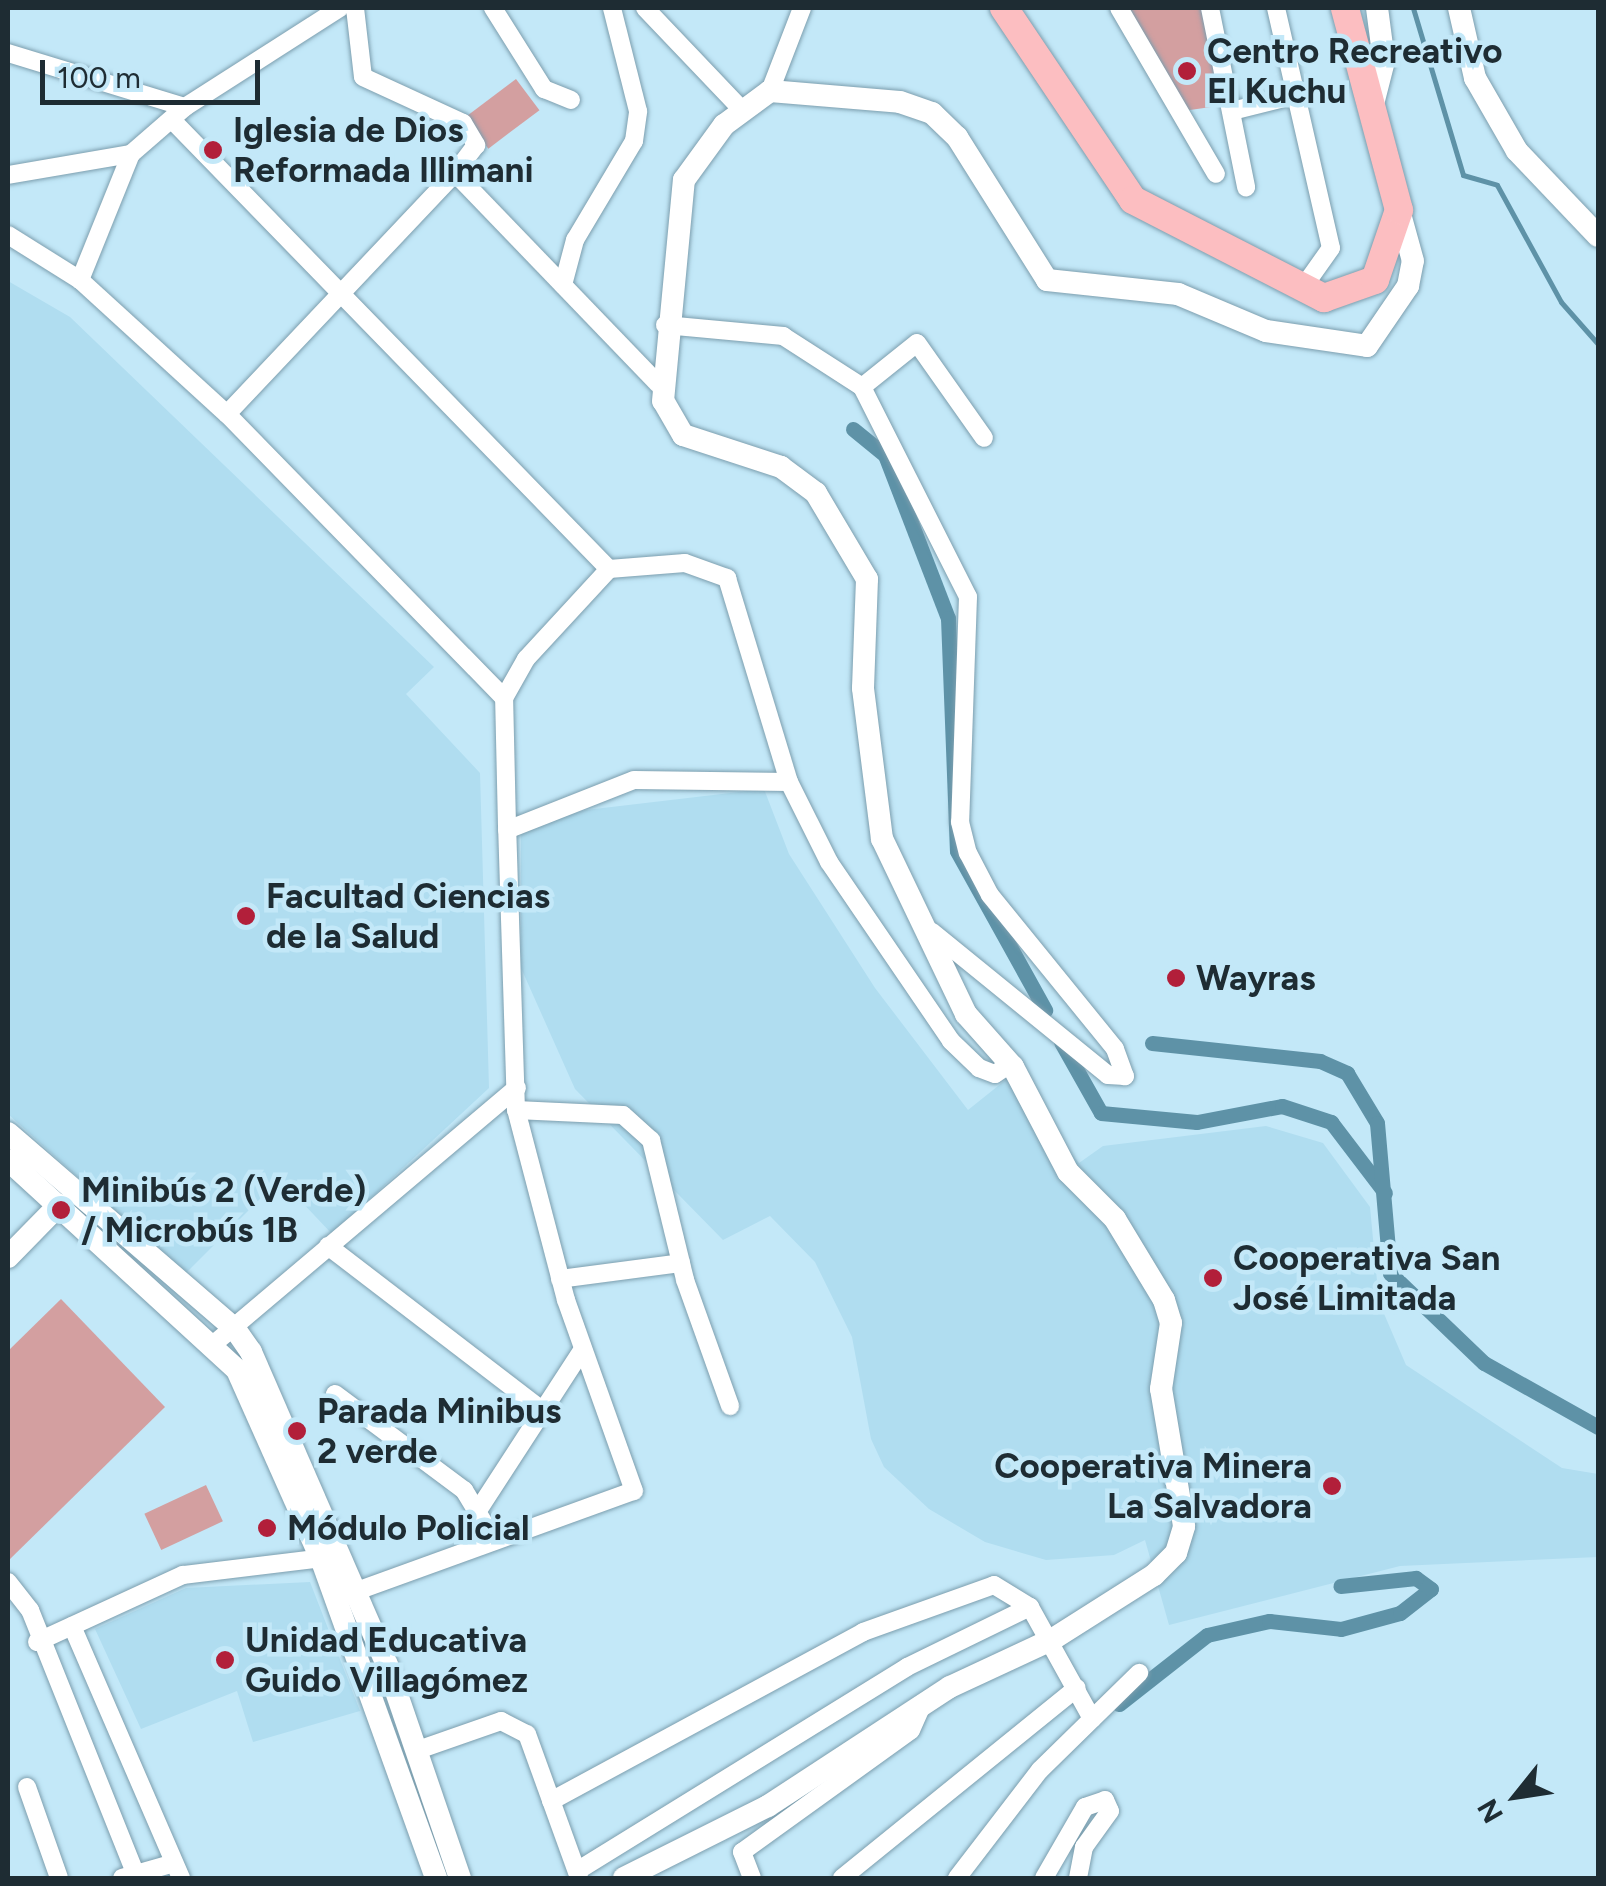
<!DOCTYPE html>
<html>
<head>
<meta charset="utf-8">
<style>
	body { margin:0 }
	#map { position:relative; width:1606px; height:1886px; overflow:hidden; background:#c3e8f8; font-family:Figtree,sans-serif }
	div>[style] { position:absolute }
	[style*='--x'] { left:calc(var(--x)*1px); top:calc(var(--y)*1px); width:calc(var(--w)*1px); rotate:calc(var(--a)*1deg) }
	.built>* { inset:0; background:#b0ddf0 }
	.green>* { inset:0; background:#d39fa0; transform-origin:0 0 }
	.stream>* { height:5px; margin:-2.5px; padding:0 2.5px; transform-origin:2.5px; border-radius:2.5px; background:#5e92a7 }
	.canal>* { height:15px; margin:-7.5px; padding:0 7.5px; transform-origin:7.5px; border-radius:7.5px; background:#5e92a7 }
	.roads { filter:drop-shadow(0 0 2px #7c9eae) drop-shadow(0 0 2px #7c9eae) }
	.minor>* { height:18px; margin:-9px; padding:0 9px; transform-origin:9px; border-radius:9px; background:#fff }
	.tertiary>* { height:22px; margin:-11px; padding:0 11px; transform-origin:11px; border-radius:11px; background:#fff }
	.primary>* { height:28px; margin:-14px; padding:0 14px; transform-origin:14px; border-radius:14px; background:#fcbec1 }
	.dots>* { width:28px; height:28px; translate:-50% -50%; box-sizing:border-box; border:5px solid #c3e8f8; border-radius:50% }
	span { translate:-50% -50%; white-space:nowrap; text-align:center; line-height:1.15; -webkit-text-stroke:9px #c3e8f8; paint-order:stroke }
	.poi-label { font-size:35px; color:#1e2c33; font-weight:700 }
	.left { translate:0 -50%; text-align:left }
	.right { translate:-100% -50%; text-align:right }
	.frame { position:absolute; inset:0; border:10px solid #1e2c33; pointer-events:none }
	.north { position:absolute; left:1466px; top:1746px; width:100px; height:100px; -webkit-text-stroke:8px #c3e8f8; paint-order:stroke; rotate:240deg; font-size:28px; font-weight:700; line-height:40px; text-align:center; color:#1e2c33 }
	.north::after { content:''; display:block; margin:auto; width:35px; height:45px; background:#1e2c33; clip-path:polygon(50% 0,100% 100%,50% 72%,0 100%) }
	.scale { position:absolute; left:40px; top:60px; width:220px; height:45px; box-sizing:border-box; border:5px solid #1e2c33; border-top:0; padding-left:12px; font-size:30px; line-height:35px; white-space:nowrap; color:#1e2c33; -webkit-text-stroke:8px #c3e8f8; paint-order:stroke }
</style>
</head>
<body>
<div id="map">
	<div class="built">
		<i style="clip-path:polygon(8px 281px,70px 317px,434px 667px,406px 694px,480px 773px,489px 1088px,332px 1234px,280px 1179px,185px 1274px,8px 1114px)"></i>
		<i style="clip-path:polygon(764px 789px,789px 854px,875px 988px,968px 1110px,1008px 1078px,1079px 1163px,1103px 1146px,1266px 1126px,1323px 1143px,1370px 1207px,1379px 1302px,1406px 1365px,1562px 1468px,1598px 1474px,1598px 1557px,1400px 1566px,1169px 1625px,1145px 1540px,1114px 1555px,1046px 1560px,985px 1542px,929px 1509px,884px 1467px,871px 1439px,852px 1337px,815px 1262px,770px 1216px,723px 1240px,575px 1089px,521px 968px,521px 827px,586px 810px)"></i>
		<i style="clip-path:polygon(310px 1582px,360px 1711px,253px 1742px,237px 1691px,141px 1729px,95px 1629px,186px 1588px)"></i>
	</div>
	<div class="green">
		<i style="clip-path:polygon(1129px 8px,1201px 8px,1225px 105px,1183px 111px,1135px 37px)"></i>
		<i style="left:516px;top:79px;width:39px;height:64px;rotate:53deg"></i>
		<i style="clip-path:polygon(61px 1299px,165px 1407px,8px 1561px,8px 1351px)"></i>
		<i style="left:206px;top:1485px;width:40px;height:68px;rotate:65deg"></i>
	</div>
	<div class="stream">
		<i style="--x:1413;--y:8;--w:174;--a:73.3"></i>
		<i style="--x:1463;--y:175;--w:35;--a:16"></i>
		<i style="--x:1497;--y:185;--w:133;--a:61.3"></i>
		<i style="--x:1561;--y:302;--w:56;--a:48.6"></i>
	</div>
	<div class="canal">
		<i style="--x:853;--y:429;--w:41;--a:39.1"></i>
		<i style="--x:885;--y:455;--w:175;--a:68.9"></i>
		<i style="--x:948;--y:618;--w:233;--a:87.8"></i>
		<i style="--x:957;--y:851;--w:182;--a:61"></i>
		<i style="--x:1061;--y:1042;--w:81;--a:60.6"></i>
		<i style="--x:1101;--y:1113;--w:96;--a:5.4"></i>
		<i style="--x:1197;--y:1122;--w:86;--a:-10.7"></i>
		<i style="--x:1282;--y:1106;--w:52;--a:18.1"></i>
		<i style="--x:1331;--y:1122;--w:89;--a:52.7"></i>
		<i style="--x:1152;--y:1043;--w:169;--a:6.1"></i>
		<i style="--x:1320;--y:1061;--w:30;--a:24"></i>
		<i style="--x:1347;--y:1073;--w:58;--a:59"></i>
		<i style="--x:1377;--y:1123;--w:151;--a:85"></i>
		<i style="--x:1390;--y:1273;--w:130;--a:43.8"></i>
		<i style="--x:1484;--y:1363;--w:131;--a:29.3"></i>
		<i style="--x:1119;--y:1704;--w:112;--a:-38.1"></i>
		<i style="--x:1207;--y:1635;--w:64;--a:-12.7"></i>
		<i style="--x:1269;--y:1621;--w:72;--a:6.3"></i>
		<i style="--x:1341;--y:1629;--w:61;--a:-15.2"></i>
		<i style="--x:1400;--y:1613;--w:39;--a:-38"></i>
		<i style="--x:1431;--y:1589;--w:19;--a:-144"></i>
		<i style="--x:1416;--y:1578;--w:76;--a:174"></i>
	</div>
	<div class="roads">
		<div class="minor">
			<i style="--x:355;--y:8;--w:69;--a:83.4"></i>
			<i style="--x:363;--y:77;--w:110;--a:24.7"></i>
			<i style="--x:463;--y:123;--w:26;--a:59"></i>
			<i style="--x:476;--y:145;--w:35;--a:127"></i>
			<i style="--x:455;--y:173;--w:293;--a:46.1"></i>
			<i style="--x:493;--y:8;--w:96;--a:57.8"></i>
			<i style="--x:544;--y:89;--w:29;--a:22"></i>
			<i style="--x:645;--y:8;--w:141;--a:46.4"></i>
			<i style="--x:1119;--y:8;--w:192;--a:59.7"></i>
			<i style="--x:1210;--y:8;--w:183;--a:78.6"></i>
			<i style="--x:1276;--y:8;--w:246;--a:77.1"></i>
			<i style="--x:1331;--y:248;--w:50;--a:125.3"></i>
			<i style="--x:8;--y:53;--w:185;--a:17"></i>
			<i style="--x:770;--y:91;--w:89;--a:-68.9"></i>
			<i style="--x:1232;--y:111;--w:66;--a:-14"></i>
			<i style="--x:173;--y:121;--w:625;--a:45.78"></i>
			<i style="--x:8;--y:175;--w:125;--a:-9.7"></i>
			<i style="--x:131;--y:154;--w:72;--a:-41"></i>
			<i style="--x:185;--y:107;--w:184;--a:-32.6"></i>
			<i style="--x:8;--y:235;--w:85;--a:32"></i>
			<i style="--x:80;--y:280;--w:199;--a:42.4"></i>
			<i style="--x:227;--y:414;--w:397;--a:45.7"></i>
			<i style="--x:80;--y:280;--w:136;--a:-68"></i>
			<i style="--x:563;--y:285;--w:47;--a:-75.1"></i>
			<i style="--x:575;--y:240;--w:115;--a:-59.2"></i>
			<i style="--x:634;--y:141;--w:30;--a:-82"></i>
			<i style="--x:638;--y:111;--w:106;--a:-104.2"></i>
			<i style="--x:665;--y:325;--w:119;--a:5.3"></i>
			<i style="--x:783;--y:336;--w:94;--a:32.8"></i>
			<i style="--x:862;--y:387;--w:235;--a:63.2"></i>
			<i style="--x:968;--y:597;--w:225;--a:92"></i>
			<i style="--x:960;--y:822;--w:32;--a:76"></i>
			<i style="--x:968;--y:853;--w:47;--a:62.4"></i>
			<i style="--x:990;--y:895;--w:198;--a:50.9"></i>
			<i style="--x:1115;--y:1049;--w:29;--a:70"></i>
			<i style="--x:1125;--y:1076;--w:17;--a:-177"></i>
			<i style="--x:1108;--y:1075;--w:227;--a:-140.9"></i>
			<i style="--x:862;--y:387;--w:70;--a:-38.7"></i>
			<i style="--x:917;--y:343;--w:116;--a:54.8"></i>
			<i style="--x:227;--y:414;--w:332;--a:-46.6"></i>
			<i style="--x:507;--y:830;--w:136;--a:-21.5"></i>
			<i style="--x:634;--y:780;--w:155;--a:0.7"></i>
			<i style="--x:516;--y:1110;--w:107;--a:2.7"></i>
			<i style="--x:623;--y:1115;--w:38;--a:42"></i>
			<i style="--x:651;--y:1140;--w:144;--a:76.3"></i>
			<i style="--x:685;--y:1280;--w:134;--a:70.3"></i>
			<i style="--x:328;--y:1246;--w:271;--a:37.5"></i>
			<i style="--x:560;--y:1279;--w:122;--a:-7.5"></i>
			<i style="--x:216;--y:1342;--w:394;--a:-40.2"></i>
			<i style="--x:335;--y:1394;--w:161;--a:36.7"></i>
			<i style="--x:464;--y:1490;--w:58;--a:59"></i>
			<i style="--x:477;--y:1512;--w:194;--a:-57"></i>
			<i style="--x:8;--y:1582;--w:36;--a:52"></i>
			<i style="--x:30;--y:1610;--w:289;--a:68.2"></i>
			<i style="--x:346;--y:1595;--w:306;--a:-19.9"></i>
			<i style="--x:634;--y:1491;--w:203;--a:-109.6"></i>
			<i style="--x:566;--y:1300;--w:196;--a:-104.7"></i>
			<i style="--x:516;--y:1110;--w:284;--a:-91.8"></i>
			<i style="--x:507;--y:826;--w:128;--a:-91.3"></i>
			<i style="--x:504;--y:698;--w:45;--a:-60.6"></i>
			<i style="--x:526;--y:659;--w:122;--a:-47.3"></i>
			<i style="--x:609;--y:569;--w:76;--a:-4.5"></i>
			<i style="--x:685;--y:563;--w:45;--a:19.7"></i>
			<i style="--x:727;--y:578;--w:213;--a:73.1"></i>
			<i style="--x:789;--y:782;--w:89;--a:63.4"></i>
			<i style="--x:829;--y:862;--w:217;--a:55.7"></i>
			<i style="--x:951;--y:1041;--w:39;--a:44"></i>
			<i style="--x:979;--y:1068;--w:17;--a:21"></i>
			<i style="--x:995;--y:1074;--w:18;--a:-34"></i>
			<i style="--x:72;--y:1626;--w:275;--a:66.6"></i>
			<i style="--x:37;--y:1642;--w:161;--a:-24.7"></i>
			<i style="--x:183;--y:1575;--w:150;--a:-6.9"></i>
			<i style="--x:418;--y:1750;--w:88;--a:-19.3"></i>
			<i style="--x:501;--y:1721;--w:29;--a:27"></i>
			<i style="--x:527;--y:1734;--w:153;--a:70.1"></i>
			<i style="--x:27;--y:1787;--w:96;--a:70.6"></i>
			<i style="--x:551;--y:1801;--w:355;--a:-28.4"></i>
			<i style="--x:863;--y:1632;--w:139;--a:-19.7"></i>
			<i style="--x:994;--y:1585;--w:42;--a:31.4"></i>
			<i style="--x:1030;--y:1607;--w:128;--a:61"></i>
			<i style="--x:577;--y:1871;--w:388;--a:-31.7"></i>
			<i style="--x:907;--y:1667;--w:137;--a:-26"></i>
			<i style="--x:122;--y:1878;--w:54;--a:-16.1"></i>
			<i style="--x:752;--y:1878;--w:28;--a:-111"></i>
			<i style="--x:742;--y:1852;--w:208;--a:-35.8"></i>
			<i style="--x:911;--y:1730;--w:30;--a:-66"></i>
			<i style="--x:842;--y:1878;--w:302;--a:-39"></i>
			<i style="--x:957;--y:1878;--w:136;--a:-52.5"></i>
			<i style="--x:1040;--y:1770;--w:139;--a:-44.4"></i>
			<i style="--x:1044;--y:1878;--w:82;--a:-60"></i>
			<i style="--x:1085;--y:1807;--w:21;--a:-19"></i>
			<i style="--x:1105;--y:1800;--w:12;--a:66"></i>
			<i style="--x:1110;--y:1811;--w:44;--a:125.8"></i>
			<i style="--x:1084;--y:1847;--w:32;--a:101"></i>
		</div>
		<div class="tertiary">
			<i style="--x:1459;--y:8;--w:72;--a:77.1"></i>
			<i style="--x:1475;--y:78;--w:84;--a:60.1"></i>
			<i style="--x:1517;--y:151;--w:117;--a:46.4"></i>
			<i style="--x:1372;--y:108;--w:49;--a:-75.7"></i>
			<i style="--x:1384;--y:61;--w:53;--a:-97.5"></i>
			<i style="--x:8;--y:1133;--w:300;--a:40.8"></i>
			<i style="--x:235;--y:1329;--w:28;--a:55"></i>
			<i style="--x:251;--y:1352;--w:341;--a:66.5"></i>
			<i style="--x:387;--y:1665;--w:225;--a:71.1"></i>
			<i style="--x:8;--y:1160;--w:311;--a:42.5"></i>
			<i style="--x:237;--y:1370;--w:209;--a:66"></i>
			<i style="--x:322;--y:1561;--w:337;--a:70.2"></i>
			<i style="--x:8;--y:1257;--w:73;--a:-45.6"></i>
			<i style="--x:624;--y:1878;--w:161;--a:-26.6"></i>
			<i style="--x:768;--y:1806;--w:217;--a:-33.2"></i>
			<i style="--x:950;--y:1687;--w:114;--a:-25"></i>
			<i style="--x:1053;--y:1639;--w:120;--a:-32.4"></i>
			<i style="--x:1154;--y:1575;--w:31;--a:-45"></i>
			<i style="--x:1176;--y:1553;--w:28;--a:-73"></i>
			<i style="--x:1184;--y:1526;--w:139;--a:-99.5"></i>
			<i style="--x:1161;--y:1389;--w:67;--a:-81.4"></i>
			<i style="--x:1171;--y:1323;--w:24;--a:-107"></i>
			<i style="--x:1164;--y:1300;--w:95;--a:-121.2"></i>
			<i style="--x:1115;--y:1219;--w:66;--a:-135"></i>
			<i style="--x:1068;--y:1172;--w:119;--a:-117.6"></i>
			<i style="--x:1013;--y:1067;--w:71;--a:-131.6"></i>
			<i style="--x:966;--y:1014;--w:194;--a:-115.6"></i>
			<i style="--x:882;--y:839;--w:152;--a:-97.2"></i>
			<i style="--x:863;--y:688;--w:109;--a:-87.9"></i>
			<i style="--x:867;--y:579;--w:100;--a:-120.7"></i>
			<i style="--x:816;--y:493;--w:44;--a:-143.4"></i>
			<i style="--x:781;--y:467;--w:103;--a:-161.9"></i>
			<i style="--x:683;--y:435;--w:39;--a:-120"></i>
			<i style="--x:663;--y:401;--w:222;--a:-84.6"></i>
			<i style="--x:684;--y:180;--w:68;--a:-54"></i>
			<i style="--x:724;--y:125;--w:57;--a:-36.5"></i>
			<i style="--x:770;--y:91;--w:130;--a:4.8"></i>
			<i style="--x:900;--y:102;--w:34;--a:19"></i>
			<i style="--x:932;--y:113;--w:35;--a:44"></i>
			<i style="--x:957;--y:137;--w:169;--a:57.8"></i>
			<i style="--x:1047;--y:280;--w:132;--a:6.1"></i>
			<i style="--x:1178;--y:294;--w:95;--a:22.8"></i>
			<i style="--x:1266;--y:331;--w:102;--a:8.4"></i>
			<i style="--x:1367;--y:346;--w:73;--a:-55.7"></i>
			<i style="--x:1408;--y:286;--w:25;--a:-79"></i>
			<i style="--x:1413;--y:261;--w:53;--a:-105.4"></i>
		</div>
		<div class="primary">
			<i style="--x:1004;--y:8;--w:231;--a:56.1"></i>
			<i style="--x:1133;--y:200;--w:215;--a:27.2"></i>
			<i style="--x:1324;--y:298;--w:54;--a:-19.4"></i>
			<i style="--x:1375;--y:280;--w:74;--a:-71.1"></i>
			<i style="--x:1399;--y:210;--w:209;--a:-105"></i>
		</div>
	</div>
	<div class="dots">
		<i style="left:1187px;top:71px;background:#b21f3a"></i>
		<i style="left:213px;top:150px;background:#b21f3a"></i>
		<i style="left:246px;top:916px;background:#b21f3a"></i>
		<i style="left:1176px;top:978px;background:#b21f3a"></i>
		<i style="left:61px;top:1210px;background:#b21f3a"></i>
		<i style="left:1213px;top:1278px;background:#b21f3a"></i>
		<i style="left:297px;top:1431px;background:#b21f3a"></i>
		<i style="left:1332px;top:1486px;background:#b21f3a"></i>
		<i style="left:267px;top:1528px;background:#b21f3a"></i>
		<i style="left:225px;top:1660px;background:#b21f3a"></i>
	</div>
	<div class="poi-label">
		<span class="left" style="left:1207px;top:71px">Centro Recreativo<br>El Kuchu</span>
		<span class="left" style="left:233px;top:150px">Iglesia de Dios<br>Reformada Illimani</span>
		<span class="left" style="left:266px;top:916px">Facultad Ciencias<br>de la Salud</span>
		<span class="left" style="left:1196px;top:978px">Wayras</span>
		<span class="left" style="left:81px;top:1210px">Minibús 2 (Verde)<br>/ Microbús 1B</span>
		<span class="left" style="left:1233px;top:1278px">Cooperativa San<br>José Limitada</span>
		<span class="left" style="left:317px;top:1431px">Parada Minibus<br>2 verde</span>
		<span class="right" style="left:1312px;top:1486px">Cooperativa Minera<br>La Salvadora</span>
		<span class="left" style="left:287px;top:1528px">Módulo Policial</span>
		<span class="left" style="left:245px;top:1660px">Unidad Educativa<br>Guido Villagómez</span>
	</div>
	<div class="frame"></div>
	<div class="north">N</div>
	<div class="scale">100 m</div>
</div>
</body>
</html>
